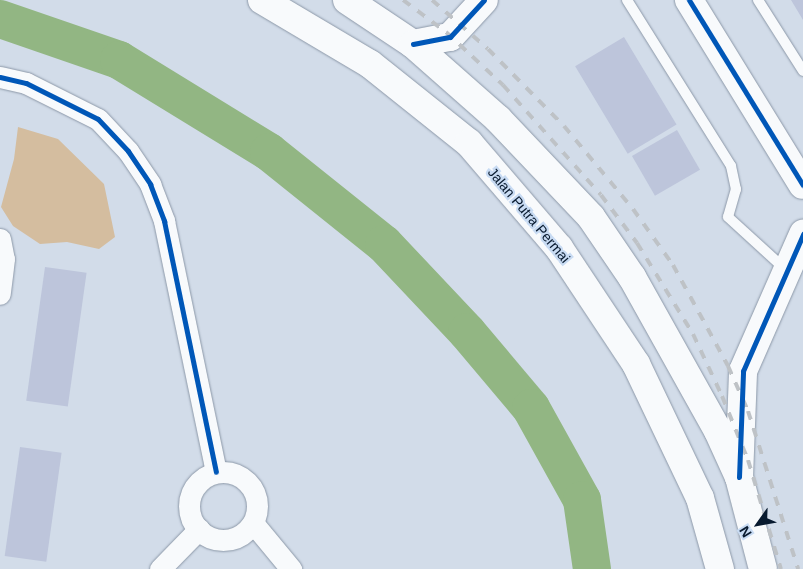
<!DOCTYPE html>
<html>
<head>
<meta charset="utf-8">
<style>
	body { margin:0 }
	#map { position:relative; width:803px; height:569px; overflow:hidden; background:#d2dce9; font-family:Helvetica,sans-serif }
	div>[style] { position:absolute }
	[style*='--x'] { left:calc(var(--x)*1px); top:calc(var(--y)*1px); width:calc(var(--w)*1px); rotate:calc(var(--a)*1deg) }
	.green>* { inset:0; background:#d4bd9f }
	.river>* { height:38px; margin:-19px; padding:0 19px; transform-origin:19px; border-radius:19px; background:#92b683 }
	.building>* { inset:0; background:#bdc5db; transform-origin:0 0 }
	.roads { filter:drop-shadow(0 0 1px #8c98a8) drop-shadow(0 0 1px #8c98a8) }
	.lane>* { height:10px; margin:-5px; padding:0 5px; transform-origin:5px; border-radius:5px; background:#f8fafc }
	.street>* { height:21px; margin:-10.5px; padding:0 10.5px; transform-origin:10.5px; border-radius:10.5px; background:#f8fafc }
	.street>.ring { margin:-10.5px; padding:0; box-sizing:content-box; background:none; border:21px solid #f8fafc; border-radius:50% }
	.secondary>* { height:28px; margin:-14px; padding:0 14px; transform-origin:14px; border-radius:14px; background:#f8fafc }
	.primary>* { height:28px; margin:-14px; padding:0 14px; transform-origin:14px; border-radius:14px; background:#f8fafc }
	.rail>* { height:4px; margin-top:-2px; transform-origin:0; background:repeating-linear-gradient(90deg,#bec2c6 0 9px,transparent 0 18px) }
	.cycleway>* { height:5px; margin:-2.5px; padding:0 2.5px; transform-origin:2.5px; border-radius:2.5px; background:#0057b8 }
	span { translate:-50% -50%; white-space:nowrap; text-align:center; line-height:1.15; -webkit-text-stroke:4.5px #c8dbf3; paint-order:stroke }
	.street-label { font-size:14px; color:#081a2f }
	.north { position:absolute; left:733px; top:499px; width:50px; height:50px; -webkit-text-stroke:4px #c8dbf3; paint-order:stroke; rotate:238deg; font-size:14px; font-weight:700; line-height:20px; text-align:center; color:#081a2f }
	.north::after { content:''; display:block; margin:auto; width:18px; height:22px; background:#081a2f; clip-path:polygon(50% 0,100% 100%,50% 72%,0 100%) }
</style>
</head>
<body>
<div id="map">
	<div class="green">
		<i style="clip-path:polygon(18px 127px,58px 139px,104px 184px,115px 237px,99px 249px,67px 242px,40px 244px,13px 226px,1px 207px,14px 159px)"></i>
	</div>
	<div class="river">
		<i style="--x:0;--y:19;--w:126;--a:19"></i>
		<i style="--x:119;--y:60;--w:176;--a:31.5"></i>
		<i style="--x:269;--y:152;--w:147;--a:38.7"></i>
		<i style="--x:384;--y:244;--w:121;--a:46.7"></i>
		<i style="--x:467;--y:332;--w:99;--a:49.9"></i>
		<i style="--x:531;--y:408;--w:105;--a:61"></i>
		<i style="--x:582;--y:500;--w:70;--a:81.8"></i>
	</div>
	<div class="building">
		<i style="clip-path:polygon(791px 0,803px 0,803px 20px)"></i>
		<i style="left:624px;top:37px;width:102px;height:57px;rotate:59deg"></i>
		<i style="left:677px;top:130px;width:46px;height:52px;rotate:60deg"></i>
		<i style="left:45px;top:267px;width:42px;height:135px;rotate:8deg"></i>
		<i style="left:20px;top:447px;width:42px;height:110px;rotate:8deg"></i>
	</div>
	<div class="roads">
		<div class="lane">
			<i style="--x:627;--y:0;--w:196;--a:57.9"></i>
			<i style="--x:731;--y:166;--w:24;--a:78"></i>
			<i style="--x:736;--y:189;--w:29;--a:106"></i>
			<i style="--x:728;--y:217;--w:77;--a:42.4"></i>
			<i style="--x:758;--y:0;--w:84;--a:57.6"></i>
		</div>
		<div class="street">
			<i style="--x:0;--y:77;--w:27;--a:13"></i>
			<i style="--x:26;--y:83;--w:80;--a:26.6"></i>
			<i style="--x:98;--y:119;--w:44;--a:46.8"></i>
			<i style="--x:128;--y:151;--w:40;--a:56"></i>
			<i style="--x:150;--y:184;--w:40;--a:69"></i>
			<i style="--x:164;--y:221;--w:256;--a:78.3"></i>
			<i style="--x:0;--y:239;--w:20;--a:79"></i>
			<i style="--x:4;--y:259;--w:35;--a:97"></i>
			<i class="ring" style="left:189px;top:472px;width:47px;height:47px"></i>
			<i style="--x:253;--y:523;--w:60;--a:50.4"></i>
			<i style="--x:160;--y:569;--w:56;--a:-45.7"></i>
		</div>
		<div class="secondary">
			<i style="--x:689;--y:0;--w:217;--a:58.4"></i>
			<i style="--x:413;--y:44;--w:38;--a:-11"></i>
			<i style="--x:450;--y:37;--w:50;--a:-47.4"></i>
			<i style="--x:739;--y:477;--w:106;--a:-87.8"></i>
			<i style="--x:743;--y:371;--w:150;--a:-66.3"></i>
		</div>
		<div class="primary">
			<i style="--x:262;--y:0;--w:126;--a:30.7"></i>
			<i style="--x:370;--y:64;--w:127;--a:38.6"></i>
			<i style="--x:469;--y:143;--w:138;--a:49.4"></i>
			<i style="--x:559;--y:248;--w:139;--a:56.4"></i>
			<i style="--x:636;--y:364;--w:148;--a:64.5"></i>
			<i style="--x:700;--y:498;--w:74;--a:74.3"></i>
			<i style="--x:347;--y:0;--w:79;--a:33.7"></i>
			<i style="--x:413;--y:44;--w:113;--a:41.4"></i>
			<i style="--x:498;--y:119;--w:135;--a:46.5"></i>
			<i style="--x:591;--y:217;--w:73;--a:55.7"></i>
			<i style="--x:632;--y:277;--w:176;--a:60.8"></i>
			<i style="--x:718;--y:431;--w:51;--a:65.5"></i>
			<i style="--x:739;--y:477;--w:95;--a:75.4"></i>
		</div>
	</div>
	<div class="rail">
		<i style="--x:403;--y:0;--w:54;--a:36.7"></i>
		<i style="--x:446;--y:32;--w:78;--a:42.9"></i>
		<i style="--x:503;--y:85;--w:147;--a:48.3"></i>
		<i style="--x:601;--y:195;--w:60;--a:53.1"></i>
		<i style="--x:637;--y:243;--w:107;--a:58.4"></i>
		<i style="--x:693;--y:334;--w:68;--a:64.9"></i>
		<i style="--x:722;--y:396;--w:69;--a:67.9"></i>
		<i style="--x:748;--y:460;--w:114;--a:73.2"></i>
		<i style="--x:432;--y:0;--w:74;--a:41.2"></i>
		<i style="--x:488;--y:49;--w:108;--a:45.4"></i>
		<i style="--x:564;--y:126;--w:108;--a:50.3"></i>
		<i style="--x:633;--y:209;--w:69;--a:54.5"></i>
		<i style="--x:673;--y:265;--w:115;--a:61.4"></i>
		<i style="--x:728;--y:366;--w:49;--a:66"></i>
		<i style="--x:748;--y:411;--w:166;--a:72.4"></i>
	</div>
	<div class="cycleway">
		<i style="--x:689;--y:0;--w:217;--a:58.4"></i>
		<i style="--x:413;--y:44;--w:38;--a:-11"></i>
		<i style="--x:450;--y:37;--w:50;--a:-47.4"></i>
		<i style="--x:0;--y:77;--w:27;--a:13"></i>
		<i style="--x:26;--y:83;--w:80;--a:26.6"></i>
		<i style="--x:98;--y:119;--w:44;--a:46.8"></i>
		<i style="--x:128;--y:151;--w:40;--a:56"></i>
		<i style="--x:150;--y:184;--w:40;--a:69"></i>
		<i style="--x:164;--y:221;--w:256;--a:78.3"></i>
		<i style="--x:739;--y:477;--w:106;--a:-87.8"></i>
		<i style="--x:743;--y:371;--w:150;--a:-66.3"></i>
	</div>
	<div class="street-label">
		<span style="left:529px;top:215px;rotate:50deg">Jalan Putra Permai</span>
	</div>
	<div class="north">N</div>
</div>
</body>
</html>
